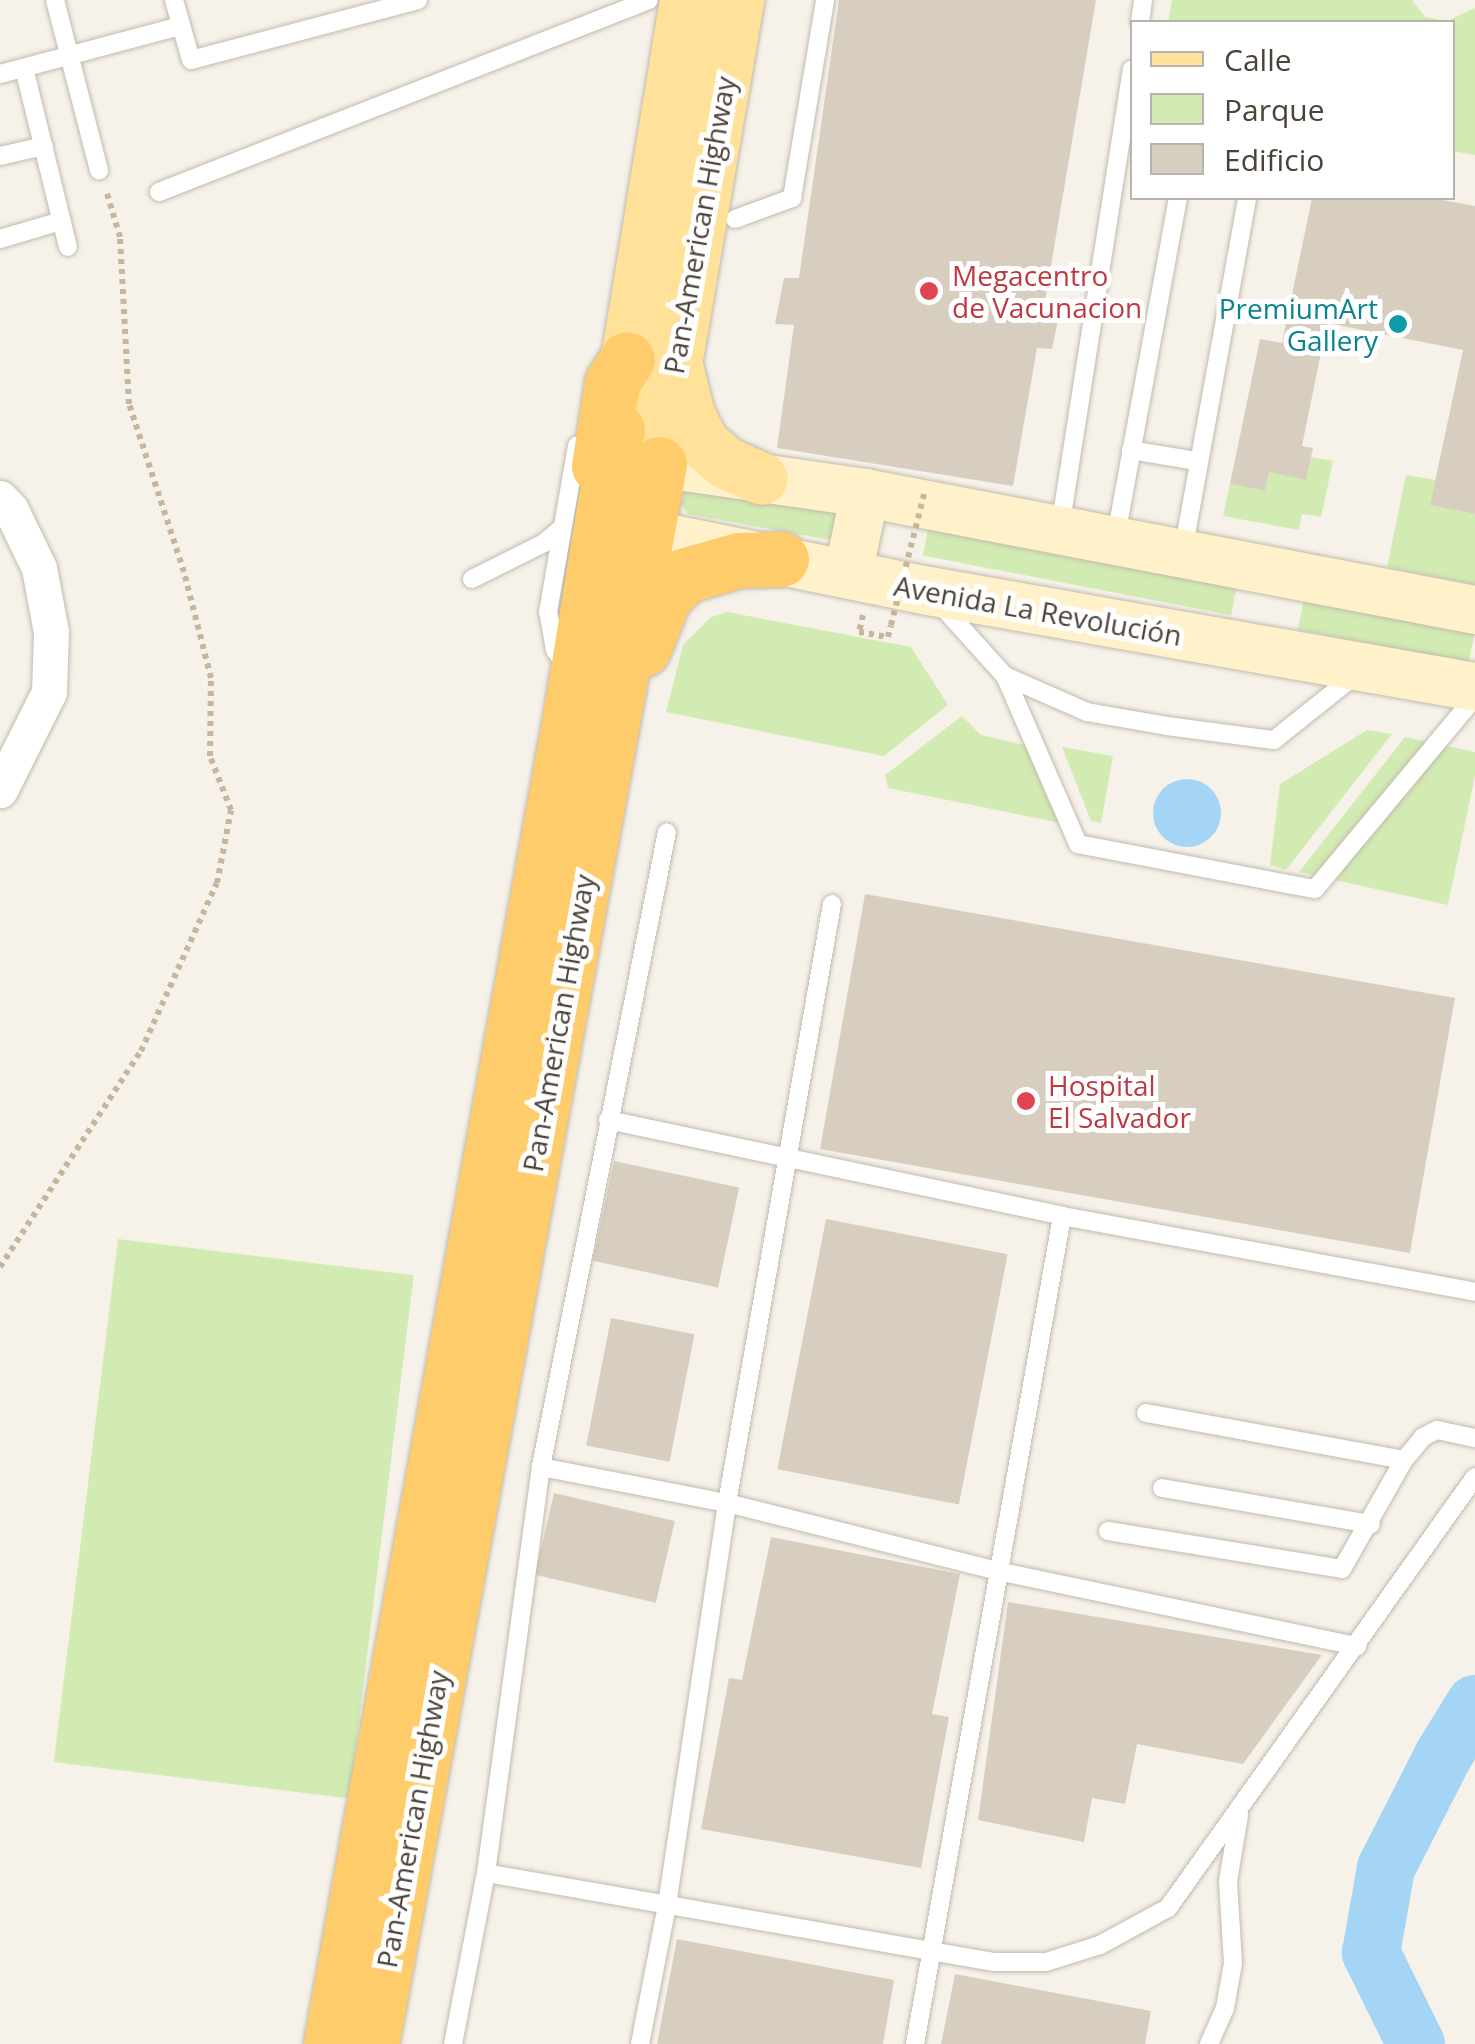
<!DOCTYPE html>
<html>
<head>
<meta charset="utf-8">
<style>
	body { margin:0 }
	#map { position:relative; width:1475px; height:2044px; overflow:hidden; background:#f6f2ea; font-family:"Open Sans",sans-serif }
	div>[style] { position:absolute }
	[style*='--x'] { left:calc(var(--x)*1px); top:calc(var(--y)*1px); width:calc(var(--w)*1px); rotate:calc(var(--a)*1deg) }
	.green>* { inset:0; background:#d2ebb2; transform-origin:0 0 }
	.water>* { inset:0; background:#a5d5f4 }
	.round { border-radius:50% }
	.river>* { height:58px; margin:-29px; padding:0 29px; transform-origin:29px; border-radius:29px; background:#a5d5f4 }
	.building>* { inset:0; background:#d8cebf; transform-origin:0 0 }
	.path>* { height:6px; margin-top:-3px; transform-origin:0; background:repeating-linear-gradient(90deg,#c5b69d 0 5px,transparent 0 10px) }
	.roads { filter:drop-shadow(0 0 2px #c2baac) drop-shadow(0 0 2px #c2baac) }
	.lane>* { height:18px; margin:-9px; padding:0 9px; transform-origin:9px; border-radius:9px; background:#fff }
	.street>* { height:35px; margin:-17.5px; padding:0 17.5px; transform-origin:17.5px; border-radius:17.5px; background:#fff }
	.secondary>* { height:48px; margin:-24px; padding:0 24px; transform-origin:24px; border-radius:24px; background:#fff2cb }
	.primary>* { height:52px; margin:-26px; padding:0 26px; transform-origin:26px; border-radius:26px; background:#ffe19a }
	.highway>* { height:55px; margin:-27.5px; padding:0 27.5px; transform-origin:27.5px; border-radius:27.5px; background:#ffcc6c }
	.path-bridge>* { height:6px; margin-top:-3px; transform-origin:0; background:repeating-linear-gradient(90deg,#c5b69d 0 5px,transparent 0 10px) }
	.dots>* { width:28px; height:28px; translate:-50% -50%; box-sizing:border-box; border:5px solid #fff; border-radius:50% }
	span { translate:-50% -50%; white-space:nowrap; text-align:center; line-height:1.15; -webkit-text-stroke:10px #fff; paint-order:stroke }
	.street-label { font-size:28px; color:#4b4338 }
	.health-label { font-size:28px; color:#be3a42 }
	.left { translate:0 -50%; text-align:left }
	.culture-label { font-size:28px; color:#0d838f }
	.right { translate:-100% -50%; text-align:right }
	.legend { position:absolute; left:1130px; top:20px; width:325px; height:180px; box-sizing:border-box; background:#fff; border:2px solid #b7b4af; margin:0; padding:12px 18px; list-style:none; font-size:30px; color:#4b4338 }
	.legend li { display:flex; align-items:center; gap:20px; height:50px }
	.legend b { width:50px; border:2px solid #b7b4af }
</style>
</head>
<body>
<div id="map">
	<div class="green">
		<i style="clip-path:polygon(1172px 0,1412px 0,1425px 17px,1447px 21px,1475px 8px,1475px 155px,1453px 151px,1452px 22px,1168px 22px)"></i>
		<i style="clip-path:polygon(1311px 457px,1333px 461px,1321px 517px,1302px 514px,1299px 530px,1223px 516px,1230px 484px,1265px 491px,1269px 472px,1306px 479px)"></i>
		<i style="clip-path:polygon(1406px 475px,1435px 480px,1431px 505px,1475px 514px,1475px 585px,1387px 567px)"></i>
		<i style="clip-path:polygon(686px 487px,838px 512px,841px 534px,830px 540px,688px 514px,681px 505px)"></i>
		<i style="left:929px;top:524px;width:314px;height:32px;rotate:11deg"></i>
		<i style="left:1304px;top:598px;width:174px;height:32px;rotate:11deg"></i>
		<i style="clip-path:polygon(727px 612px,911px 647px,948px 705px,884px 756px,666px 712px,683px 645px,711px 617px)"></i>
		<i style="clip-path:polygon(962px 716px,981px 735px,1033px 747px,1066px 824px,888px 788px,885px 775px)"></i>
		<i style="clip-path:polygon(1367px 730px,1392px 734px,1286px 870px,1270px 865px,1280px 784px)"></i>
		<i style="clip-path:polygon(1405px 737px,1475px 752px,1475px 776px,1448px 905px,1299px 872px)"></i>
		<i style="clip-path:polygon(1062px 747px,1113px 756px,1101px 823px,1091px 821px)"></i>
		<i style="left:118px;top:1239px;width:298px;height:527px;rotate:7deg"></i>
	</div>
	<div class="water">
		<i class="round" style="left:1153px;top:779px;width:68px;height:68px"></i>
	</div>
	<div class="river">
		<i style="--x:1416;--y:2044;--w:102;--a:-116.3"></i>
		<i style="--x:1371;--y:1953;--w:86;--a:-80"></i>
		<i style="--x:1386;--y:1868;--w:126;--a:-63"></i>
		<i style="--x:1443;--y:1756;--w:61;--a:-58.4"></i>
	</div>
	<div class="building">
		<i style="clip-path:polygon(839px 0,1096px 0,1044px 307px,1060px 309px,1052px 349px,1037px 348px,1013px 486px,777px 448px,794px 325px,775px 324px,784px 278px,799px 278px)"></i>
		<i style="clip-path:polygon(1312px 198px,1432px 198px,1475px 206px,1475px 514px,1430px 505px,1463px 350px,1327px 323px,1302px 446px,1313px 448px,1306px 480px,1269px 472px,1265px 491px,1230px 484px,1260px 339px,1282px 343px)"></i>
		<i style="left:865px;top:894px;width:599px;height:259px;rotate:10deg"></i>
		<i style="left:614px;top:1161px;width:128px;height:102px;rotate:12deg"></i>
		<i style="left:826px;top:1219px;width:185px;height:255px;rotate:11deg"></i>
		<i style="left:611px;top:1318px;width:85px;height:130px;rotate:11deg"></i>
		<i style="left:554px;top:1493px;width:124px;height:84px;rotate:13deg"></i>
		<i style="clip-path:polygon(771px 1537px,960px 1574px,932px 1714px,949px 1717px,921px 1868px,701px 1829px,729px 1678px,742px 1680px)"></i>
		<i style="clip-path:polygon(1008px 1602px,1322px 1655px,1243px 1764px,1137px 1744px,1125px 1804px,1092px 1798px,1084px 1842px,978px 1820px)"></i>
		<i style="clip-path:polygon(677px 1939px,894px 1980px,883px 2044px,657px 2044px)"></i>
		<i style="clip-path:polygon(955px 1974px,1151px 2011px,1145px 2044px,941px 2044px)"></i>
	</div>
	<div class="path">
		<i style="--x:863;--y:615;--w:17;--a:103"></i>
		<i style="--x:859;--y:632;--w:29;--a:10"></i>
		<i style="--x:888;--y:637;--w:12;--a:-76"></i>
		<i style="--x:0;--y:1267;--w:258;--a:-56.9"></i>
		<i style="--x:141;--y:1051;--w:184;--a:-65.7"></i>
		<i style="--x:217;--y:883;--w:74;--a:-79.1"></i>
		<i style="--x:231;--y:810;--w:58;--a:-111.3"></i>
		<i style="--x:210;--y:756;--w:78;--a:-89.3"></i>
		<i style="--x:211;--y:678;--w:109;--a:-104.3"></i>
		<i style="--x:184;--y:572;--w:177;--a:-108.1"></i>
		<i style="--x:129;--y:404;--w:167;--a:-93.1"></i>
		<i style="--x:120;--y:237;--w:49;--a:-106.6"></i>
	</div>
	<div class="roads">
		<div class="lane">
			<i style="--x:55;--y:0;--w:176;--a:75.5"></i>
			<i style="--x:174;--y:0;--w:62;--a:74.2"></i>
			<i style="--x:191;--y:60;--w:235;--a:-14.8"></i>
			<i style="--x:1140;--y:22;--w:22;--a:-82"></i>
			<i style="--x:24;--y:68;--w:184;--a:76.2"></i>
			<i style="--x:0;--y:74;--w:187;--a:-14.9"></i>
			<i style="--x:0;--y:156;--w:45;--a:-12.8"></i>
			<i style="--x:159;--y:192;--w:526;--a:-21.4"></i>
			<i style="--x:735;--y:219;--w:61;--a:-20.2"></i>
			<i style="--x:792;--y:198;--w:201;--a:-80.5"></i>
			<i style="--x:0;--y:239;--w:64;--a:-16.4"></i>
			<i style="--x:1131;--y:450;--w:67;--a:9.5"></i>
			<i style="--x:1060;--y:528;--w:464;--a:-81.1"></i>
			<i style="--x:1115;--y:541;--w:349;--a:-79.6"></i>
			<i style="--x:1183;--y:551;--w:359;--a:-79.7"></i>
			<i style="--x:472;--y:579;--w:80;--a:-26.6"></i>
			<i style="--x:544;--y:543;--w:23;--a:-40"></i>
			<i style="--x:939;--y:603;--w:98;--a:47.9"></i>
			<i style="--x:1005;--y:676;--w:90;--a:23.7"></i>
			<i style="--x:1087;--y:712;--w:81;--a:9.9"></i>
			<i style="--x:1167;--y:726;--w:108;--a:7.5"></i>
			<i style="--x:1274;--y:740;--w:107;--a:-38.6"></i>
			<i style="--x:567;--y:667;--w:21;--a:-125"></i>
			<i style="--x:555;--y:650;--w:39;--a:-100"></i>
			<i style="--x:548;--y:612;--w:169;--a:-80.1"></i>
			<i style="--x:1005;--y:676;--w:183;--a:66.5"></i>
			<i style="--x:1078;--y:844;--w:241;--a:10.8"></i>
			<i style="--x:1315;--y:889;--w:250;--a:-50.2"></i>
			<i style="--x:608;--y:1120;--w:464;--a:11.9"></i>
			<i style="--x:1062;--y:1216;--w:420;--a:10.4"></i>
			<i style="--x:1146;--y:1413;--w:262;--a:10.3"></i>
			<i style="--x:541;--y:1467;--w:189;--a:11"></i>
			<i style="--x:727;--y:1503;--w:284;--a:14.1"></i>
			<i style="--x:1002;--y:1572;--w:363;--a:11.8"></i>
			<i style="--x:1162;--y:1488;--w:212;--a:9.8"></i>
			<i style="--x:1108;--y:1531;--w:237;--a:9.2"></i>
			<i style="--x:1342;--y:1569;--w:125;--a:-60.4"></i>
			<i style="--x:1404;--y:1460;--w:30;--a:-50"></i>
			<i style="--x:1423;--y:1437;--w:16;--a:-27"></i>
			<i style="--x:1437;--y:1430;--w:39;--a:12"></i>
			<i style="--x:486;--y:1873;--w:516;--a:9.94"></i>
			<i style="--x:994;--y:1962;--w:52;--a:0"></i>
			<i style="--x:1046;--y:1962;--w:57;--a:-17.5"></i>
			<i style="--x:1100;--y:1945;--w:77;--a:-28.6"></i>
			<i style="--x:1168;--y:1908;--w:529;--a:-54.54"></i>
			<i style="--x:453;--y:2044;--w:174;--a:-79.1"></i>
			<i style="--x:486;--y:1873;--w:410;--a:-82.3"></i>
			<i style="--x:541;--y:1467;--w:647;--a:-78.78"></i>
			<i style="--x:640;--y:2044;--w:142;--a:-79"></i>
			<i style="--x:667;--y:1905;--w:406;--a:-81.5"></i>
			<i style="--x:727;--y:1503;--w:608;--a:-80.06"></i>
			<i style="--x:915;--y:2044;--w:841;--a:-79.93"></i>
			<i style="--x:1209;--y:2044;--w:39;--a:-66"></i>
			<i style="--x:1225;--y:2008;--w:46;--a:-79.9"></i>
			<i style="--x:1233;--y:1963;--w:82;--a:-93.5"></i>
			<i style="--x:1228;--y:1881;--w:67;--a:-80.5"></i>
		</div>
		<div class="street">
			<i style="--x:0;--y:498;--w:16;--a:47"></i>
			<i style="--x:11;--y:510;--w:64;--a:64.2"></i>
			<i style="--x:39;--y:568;--w:65;--a:79.4"></i>
			<i style="--x:51;--y:632;--w:60;--a:91.9"></i>
			<i style="--x:49;--y:692;--w:110;--a:116.6"></i>
		</div>
		<div class="secondary">
			<i style="--x:622;--y:458;--w:246;--a:8.2"></i>
			<i style="--x:865;--y:493;--w:621;--a:10.86"></i>
			<i style="--x:609;--y:526;--w:327;--a:11.5"></i>
			<i style="--x:929;--y:591;--w:554;--a:9.97"></i>
			<i style="--x:848;--y:574;--w:83;--a:-78.1"></i>
		</div>
		<div class="primary">
			<i style="--x:678;--y:370;--w:46;--a:76.3"></i>
			<i style="--x:689;--y:415;--w:31;--a:63"></i>
			<i style="--x:703;--y:443;--w:30;--a:41"></i>
			<i style="--x:726;--y:463;--w:39;--a:24"></i>
			<i style="--x:620;--y:403;--w:408;--a:-80.7"></i>
			<i style="--x:659;--y:464;--w:471;--a:-80.3"></i>
		</div>
		<div class="highway">
			<i style="--x:599;--y:466;--w:84;--a:-81.1"></i>
			<i style="--x:612;--y:383;--w:28;--a:-58"></i>
			<i style="--x:643;--y:649;--w:57;--a:-68.4"></i>
			<i style="--x:664;--y:596;--w:30;--a:-44"></i>
			<i style="--x:686;--y:575;--w:55;--a:-15.8"></i>
			<i style="--x:739;--y:560;--w:42;--a:-1.4"></i>
			<i style="--x:331;--y:2044;--w:1359;--a:-79.78"></i>
			<i style="--x:572;--y:707;--w:281;--a:-80.8"></i>
			<i style="--x:371;--y:2044;--w:1606;--a:-79.67"></i>
		</div>
	</div>
	<div class="path-bridge">
		<i style="--x:891;--y:625;--w:138;--a:-75.8"></i>
	</div>
	<div class="dots">
		<i style="left:929px;top:291px;background:#e0444e"></i>
		<i style="left:1398px;top:324px;background:#0f9aa8"></i>
		<i style="left:1026px;top:1101px;background:#e0444e"></i>
	</div>
	<div class="street-label">
		<span style="left:699px;top:225px;rotate:-80deg">Pan-American Highway</span>
		<span style="left:1038px;top:610px;rotate:10deg">Avenida La Revolución</span>
		<span style="left:558px;top:1023px;rotate:-80deg">Pan-American Highway</span>
		<span style="left:412px;top:1819px;rotate:-80deg">Pan-American Highway</span>
	</div>
	<div class="health-label">
		<span class="left" style="left:952px;top:291px">Megacentro<br>de Vacunacion</span>
		<span class="left" style="left:1048px;top:1101px">Hospital<br>El Salvador</span>
	</div>
	<div class="culture-label">
		<span class="right" style="left:1378px;top:324px">PremiumArt<br>Gallery</span>
	</div>
	<ul class="legend">
	<li><b style="height:12px;background:#ffe19a"></b>Calle</li>
	<li><b style="height:28px;background:#d2ebb2"></b>Parque</li>
	<li><b style="height:28px;background:#d8cebf"></b>Edificio</li>
	</ul>
</div>
</body>
</html>
